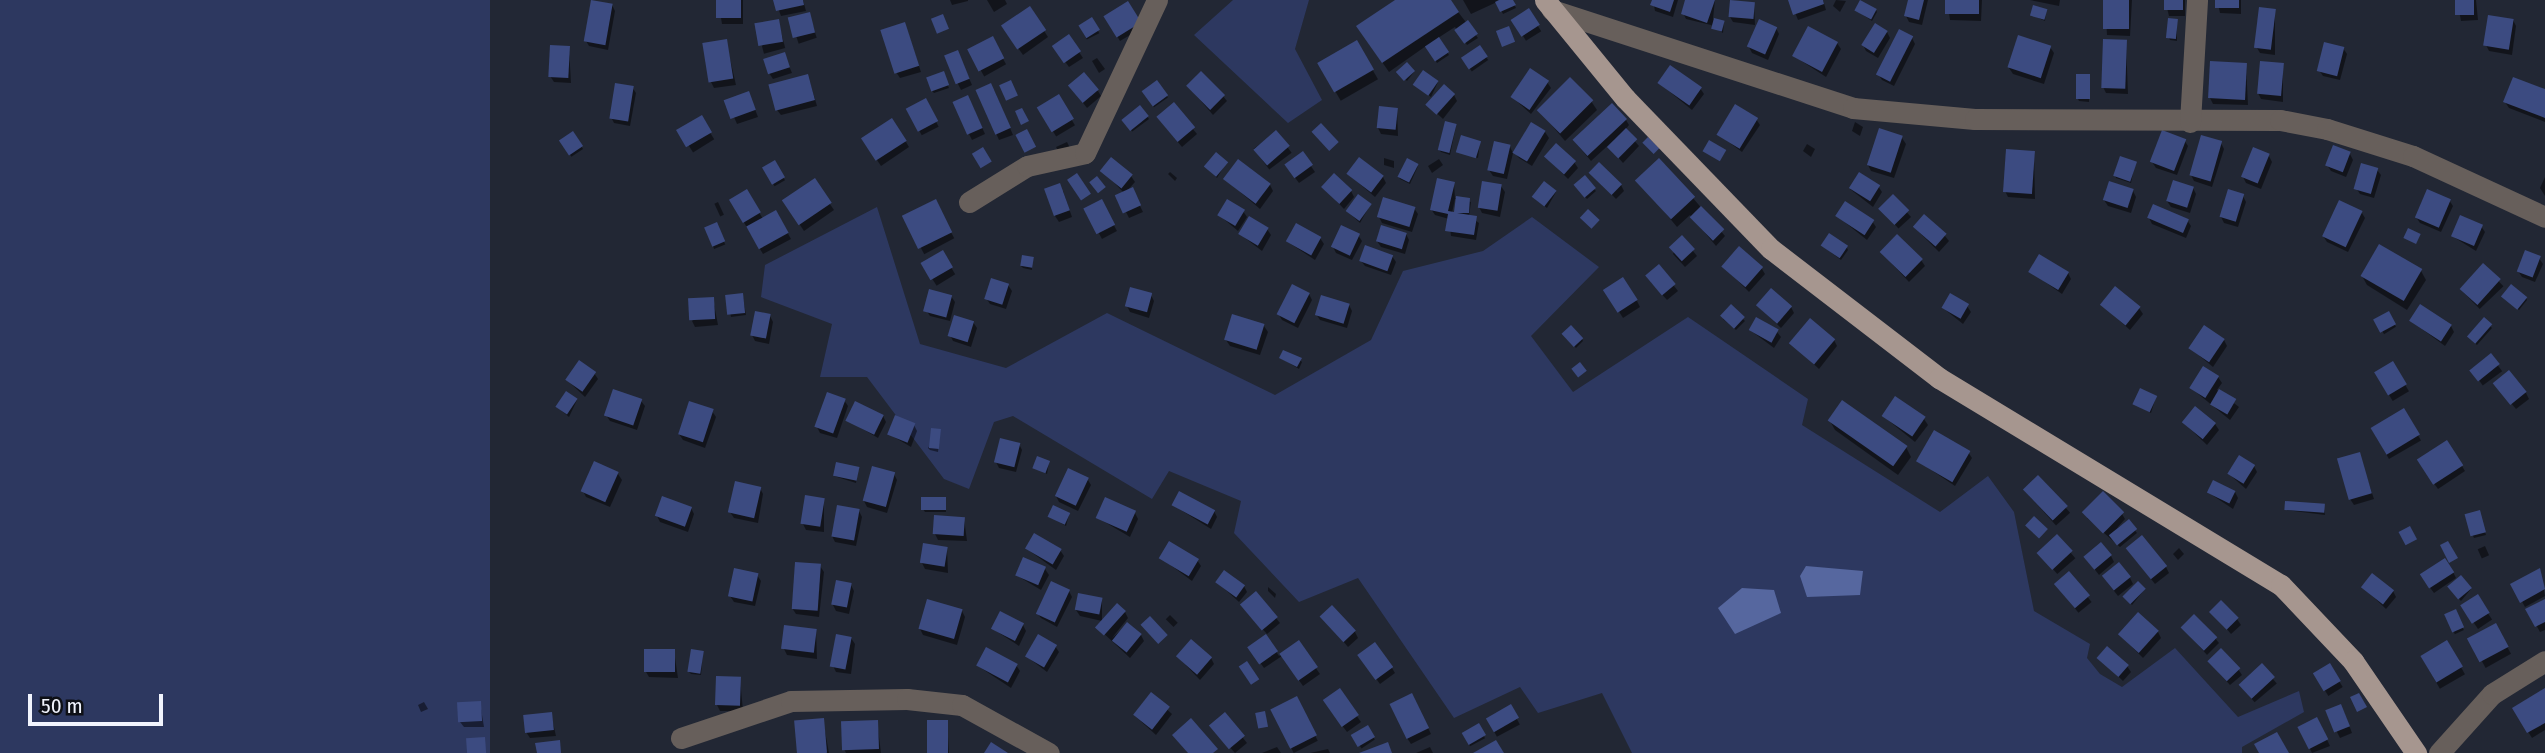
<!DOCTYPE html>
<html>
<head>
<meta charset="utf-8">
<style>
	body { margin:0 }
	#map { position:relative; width:2545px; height:753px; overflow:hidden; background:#222734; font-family:"Fira Sans Condensed",sans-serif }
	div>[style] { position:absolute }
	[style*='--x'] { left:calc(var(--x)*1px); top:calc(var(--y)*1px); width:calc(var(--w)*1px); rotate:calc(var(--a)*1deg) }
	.green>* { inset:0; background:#2d3860; transform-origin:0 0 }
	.water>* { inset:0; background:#56679f }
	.shadow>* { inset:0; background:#0007; transform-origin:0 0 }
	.building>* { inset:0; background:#3c4b81; transform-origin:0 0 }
	.minor>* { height:21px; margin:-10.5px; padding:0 10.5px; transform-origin:10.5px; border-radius:10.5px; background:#675f5b }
	.major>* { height:21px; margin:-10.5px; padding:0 10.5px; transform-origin:10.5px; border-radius:10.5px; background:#a6968f }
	span { translate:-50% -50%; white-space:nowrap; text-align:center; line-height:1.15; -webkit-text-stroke:7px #0e1016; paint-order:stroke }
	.scale { position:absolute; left:28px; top:694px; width:135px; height:32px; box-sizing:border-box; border:4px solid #f1f4fd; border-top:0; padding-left:9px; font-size:21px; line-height:24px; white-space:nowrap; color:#f1f4fd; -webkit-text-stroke:5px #0e1016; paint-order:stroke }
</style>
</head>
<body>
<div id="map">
	<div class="green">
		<i style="left:0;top:0;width:490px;height:753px"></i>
		<i style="clip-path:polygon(1233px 0,1309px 0,1295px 49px,1322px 100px,1288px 123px,1194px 35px)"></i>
		<i style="clip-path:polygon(877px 207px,920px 344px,1006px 368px,1107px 313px,1275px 395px,1371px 340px,1403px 271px,1483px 251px,1532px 217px,1599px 267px,1531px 336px,1573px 392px,1688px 317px,1808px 399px,1802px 425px,1940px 512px,1988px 476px,2014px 512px,2034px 611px,2090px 644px,2087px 658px,2100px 674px,2122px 687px,2175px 648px,2238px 717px,2299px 691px,2304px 712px,2242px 747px,2242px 753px,1632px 753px,1602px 693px,1538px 713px,1520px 687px,1454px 718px,1358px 578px,1299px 602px,1234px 533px,1241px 501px,1169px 471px,1152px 499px,1013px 416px,994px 422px,969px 489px,944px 479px,867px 377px,820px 377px,832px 324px,761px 297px,765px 265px)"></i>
	</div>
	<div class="water">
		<i style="clip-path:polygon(1806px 566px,1863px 571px,1860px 595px,1807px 597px,1800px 576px)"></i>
		<i style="clip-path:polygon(1742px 588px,1774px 590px,1781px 613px,1735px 634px,1718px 608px)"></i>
	</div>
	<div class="shadow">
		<i style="clip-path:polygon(718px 0,743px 0,743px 24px,722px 24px)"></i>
		<i style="clip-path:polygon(775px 0,803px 0,806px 11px,781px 16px)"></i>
		<i style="clip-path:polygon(950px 0,968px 0,968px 1px,952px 5px)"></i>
		<i style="clip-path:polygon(987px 0,1005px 0,1007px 4px,994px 12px)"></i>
		<i style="clip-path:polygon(1398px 0,1449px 0,1478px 38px,1467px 45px,1455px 27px,1438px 38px,1449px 55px,1437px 63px,1426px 46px,1389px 72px,1364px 36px)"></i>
		<i style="clip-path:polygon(1463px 0,1512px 0,1516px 8px,1503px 14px,1497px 2px,1471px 14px)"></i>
		<i style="clip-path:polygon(1653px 0,1678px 0,1673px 17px,1655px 11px)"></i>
		<i style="clip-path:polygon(1687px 0,1715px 0,1713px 19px,1724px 22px,1723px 33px,1711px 25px,1686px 19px,1683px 13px)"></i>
		<i style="clip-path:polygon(1790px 0,1823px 0,1826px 10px,1798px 20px)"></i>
		<i style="clip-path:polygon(1836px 0,1846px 1px,1840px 12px,1833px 6px)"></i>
		<i style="clip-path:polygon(1909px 0,1928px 0,1922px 25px,1909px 22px,1906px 16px)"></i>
		<i style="clip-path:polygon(1947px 0,1982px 0,1981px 21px,1950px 20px)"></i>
		<i style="clip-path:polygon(2030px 0,2060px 0,2059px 6px)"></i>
		<i style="clip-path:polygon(2105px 0,2132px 0,2130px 36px,2107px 35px)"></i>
		<i style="clip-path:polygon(2165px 0,2185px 0,2185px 16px,2169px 16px)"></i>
		<i style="clip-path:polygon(2217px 0,2241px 0,2241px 14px,2220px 13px)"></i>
		<i style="clip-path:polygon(2457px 0,2476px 0,2478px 20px,2461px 21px)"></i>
		<i style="clip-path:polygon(1754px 4px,1755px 25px,1733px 22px,1730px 17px)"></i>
		<i style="clip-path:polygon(612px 5px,615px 11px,608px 50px,589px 46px,586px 41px)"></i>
		<i style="clip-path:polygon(1030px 9px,1048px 37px,1023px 55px,1007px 32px)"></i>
		<i style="left:1528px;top:10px;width:25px;height:18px;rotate:58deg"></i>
		<i style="clip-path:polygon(1856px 10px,1876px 10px,1877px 12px,1872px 21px)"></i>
		<i style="clip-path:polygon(2046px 10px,2045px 21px,2032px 15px)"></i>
		<i style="clip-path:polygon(2275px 10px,2275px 55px,2260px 53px,2257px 48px)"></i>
		<i style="left:809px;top:14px;width:25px;height:19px;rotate:72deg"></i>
		<i style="clip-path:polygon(1105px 16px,1142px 28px,1120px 41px)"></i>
		<i style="left:1092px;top:19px;width:16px;height:14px;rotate:63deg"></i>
		<i style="clip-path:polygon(2513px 20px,2516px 26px,2512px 55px,2489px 51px,2486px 45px)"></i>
		<i style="left:778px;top:21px;width:28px;height:22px;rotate:75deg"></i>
		<i style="clip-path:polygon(2177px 21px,2177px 41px,2170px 40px,2169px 38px)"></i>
		<i style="clip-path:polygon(1776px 28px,1779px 34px,1768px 60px,1752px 53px,1749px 47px)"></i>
		<i style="clip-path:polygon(907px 30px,921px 72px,900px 78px,896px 72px)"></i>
		<i style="clip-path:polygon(1887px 32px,1890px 38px,1878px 58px,1866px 51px,1863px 45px)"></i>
		<i style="clip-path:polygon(1069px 37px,1083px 58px,1069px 67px,1058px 52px)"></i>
		<i style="clip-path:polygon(1912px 38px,1915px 44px,1894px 86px,1882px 80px,1878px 74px)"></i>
		<i style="left:992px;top:39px;width:29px;height:25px;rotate:61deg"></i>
		<i style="clip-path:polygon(726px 41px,736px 85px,714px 88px,711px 82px)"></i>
		<i style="clip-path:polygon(2126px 42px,2128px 94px,2106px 93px,2103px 87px)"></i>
		<i style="left:1357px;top:43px;width:42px;height:43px;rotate:60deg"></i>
		<i style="clip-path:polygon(1837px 43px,1841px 49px,1826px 77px,1794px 56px)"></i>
		<i style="left:1479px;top:47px;width:16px;height:20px;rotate:55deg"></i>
		<i style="clip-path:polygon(2050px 47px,2054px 53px,2044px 84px,2013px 74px,2009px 68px)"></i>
		<i style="clip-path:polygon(569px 48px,571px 83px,554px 82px,550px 76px)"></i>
		<i style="clip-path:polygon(2343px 48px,2347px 54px,2340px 80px,2323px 76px,2319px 70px)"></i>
		<i style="clip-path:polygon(784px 54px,792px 73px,773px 79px,769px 73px)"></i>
		<i style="clip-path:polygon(960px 58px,972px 85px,961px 90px,958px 84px)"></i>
		<i style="clip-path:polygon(1097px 58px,1105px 69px,1099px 73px,1092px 61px)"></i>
		<i style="clip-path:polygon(2246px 65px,2248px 105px,2213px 104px,2210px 98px)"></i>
		<i style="clip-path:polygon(2283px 65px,2283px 102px,2261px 99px,2258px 93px)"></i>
		<i style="clip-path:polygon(1414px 72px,1407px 81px,1400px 74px)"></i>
		<i style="clip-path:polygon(944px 76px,949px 88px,934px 93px,932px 91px)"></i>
		<i style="clip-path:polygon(2089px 76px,2089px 102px,2079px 101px,2078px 99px)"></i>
		<i style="clip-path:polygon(810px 82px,817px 106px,781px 115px,777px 110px)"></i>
		<i style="left:1157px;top:82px;width:19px;height:17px;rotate:55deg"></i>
		<i style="clip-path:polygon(1438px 82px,1431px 97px,1415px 85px)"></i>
		<i style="clip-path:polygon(1547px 82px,1551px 88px,1531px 114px,1511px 96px)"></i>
		<i style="clip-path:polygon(1659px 83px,1700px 88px,1704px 94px,1692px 110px)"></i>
		<i style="clip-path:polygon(1070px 86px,1098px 91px,1101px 96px,1087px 108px)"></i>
		<i style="clip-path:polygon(1188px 86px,1223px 96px,1227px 101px,1213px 115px)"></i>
		<i style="clip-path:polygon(632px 87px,636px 93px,630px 126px,614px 123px,611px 117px)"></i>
		<i style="clip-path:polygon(977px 90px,994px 90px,1013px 135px,999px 140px)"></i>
		<i style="clip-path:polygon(2545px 91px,2545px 122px,2509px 108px,2505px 102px)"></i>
		<i style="clip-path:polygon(1454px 95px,1457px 101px,1443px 119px,1429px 106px)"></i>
		<i style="left:1058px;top:97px;width:33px;height:22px;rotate:59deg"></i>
		<i style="clip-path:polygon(751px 99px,758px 117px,737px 124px,727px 101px)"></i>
		<i style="left:925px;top:100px;width:30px;height:19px;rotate:63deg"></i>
		<i style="clip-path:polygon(1591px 101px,1597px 110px,1565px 141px,1539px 110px)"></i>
		<i style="clip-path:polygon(971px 103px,985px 134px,972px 140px,969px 134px)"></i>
		<i style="clip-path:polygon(1173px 105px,1197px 134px,1182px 147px,1162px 123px)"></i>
		<i style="left:1140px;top:107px;width:15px;height:21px;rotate:53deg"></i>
		<i style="clip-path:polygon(1397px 110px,1398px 136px,1381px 134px,1378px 128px)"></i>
		<i style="left:701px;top:118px;width:25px;height:25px;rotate:58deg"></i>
		<i style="clip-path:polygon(1756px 119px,1760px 125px,1742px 152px,1718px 134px)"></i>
		<i style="clip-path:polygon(1626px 120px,1629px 125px,1625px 130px,1639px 146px,1623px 163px,1610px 148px,1614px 140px,1591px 161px,1574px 141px)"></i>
		<i style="clip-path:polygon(1855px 122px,1863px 127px,1860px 136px,1852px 131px)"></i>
		<i style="clip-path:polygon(1456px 126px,1450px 155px,1441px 152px,1439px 150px)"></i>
		<i style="left:1276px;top:132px;width:26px;height:28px;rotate:53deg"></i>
		<i style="clip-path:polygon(1545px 132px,1549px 138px,1532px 166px,1519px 158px,1515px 153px)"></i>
		<i style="left:573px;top:134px;width:18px;height:14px;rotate:56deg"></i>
		<i style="clip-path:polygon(1902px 138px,1906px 144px,1894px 178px,1871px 171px,1868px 165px)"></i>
		<i style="clip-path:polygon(2184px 140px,2188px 146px,2177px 175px,2156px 168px,2152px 162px)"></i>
		<i style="clip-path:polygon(906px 142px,909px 147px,881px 166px,867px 145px)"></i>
		<i style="clip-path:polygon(1067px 142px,1070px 148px,1060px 154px,1056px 147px)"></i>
		<i style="clip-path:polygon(1480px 142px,1478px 158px,1458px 151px)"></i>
		<i style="clip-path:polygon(2221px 143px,2224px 149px,2212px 187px,2194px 181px,2191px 175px)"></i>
		<i style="clip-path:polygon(1807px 144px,1815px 149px,1811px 157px,1803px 151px)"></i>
		<i style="clip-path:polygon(1510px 147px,1513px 153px,1507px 179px,1493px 176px,1489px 170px)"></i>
		<i style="clip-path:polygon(1302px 153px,1315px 172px,1299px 183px,1290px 171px)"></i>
		<i style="clip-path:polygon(2034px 153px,2035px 199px,2008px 197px,2005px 191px)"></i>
		<i style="clip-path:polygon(2350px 154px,2353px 160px,2346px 177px,2331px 171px,2327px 165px)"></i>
		<i style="clip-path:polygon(2269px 156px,2272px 162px,2261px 189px,2246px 183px,2243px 177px)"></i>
		<i style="clip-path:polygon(1546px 157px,1574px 162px,1578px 168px,1568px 179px)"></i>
		<i style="clip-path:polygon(1384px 158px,1394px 161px,1394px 168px,1384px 165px)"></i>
		<i style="clip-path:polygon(1439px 159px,1443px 165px,1432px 173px,1428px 166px)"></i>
		<i style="left:775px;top:163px;width:20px;height:12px;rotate:60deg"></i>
		<i style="clip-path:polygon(1226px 163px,1217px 178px,1206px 167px)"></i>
		<i style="clip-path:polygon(2135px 163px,2131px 183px,2116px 178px,2115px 175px)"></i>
		<i style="clip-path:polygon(1418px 166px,1410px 184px,1400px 179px,1399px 177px)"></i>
		<i style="clip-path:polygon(1102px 170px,1131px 176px,1135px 182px,1125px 193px,1132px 190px,1143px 212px,1129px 218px,1118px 196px,1124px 193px)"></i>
		<i style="clip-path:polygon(2377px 170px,2381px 175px,2374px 198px,2360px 194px,2356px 188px)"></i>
		<i style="clip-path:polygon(1170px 172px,1177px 178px,1175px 181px,1168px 174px)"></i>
		<i style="clip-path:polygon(1591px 173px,1621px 185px,1624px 191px,1616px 199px)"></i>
		<i style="clip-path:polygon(1348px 174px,1383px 177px,1386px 183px,1375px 197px)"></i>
		<i style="clip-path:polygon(2545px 177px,2545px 196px,2540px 188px)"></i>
		<i style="clip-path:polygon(1225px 179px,1270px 185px,1273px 191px,1260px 209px)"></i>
		<i style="clip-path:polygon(1638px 180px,1693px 198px,1725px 236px,1716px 246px,1690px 215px,1677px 227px)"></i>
		<i style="clip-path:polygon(814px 181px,834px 210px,804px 231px,788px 207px)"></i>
		<i style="clip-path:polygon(evenodd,1454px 184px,1455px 198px,1471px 202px,1469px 216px,1479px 223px,1476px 240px,1451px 236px,1449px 219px,1435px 215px,1431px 209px,1454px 184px,1455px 199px,1457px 199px,1458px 214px,1452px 213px,1455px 199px)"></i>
		<i style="clip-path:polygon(1501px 186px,1505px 192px,1500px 217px,1482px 213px,1479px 207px)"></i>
		<i style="clip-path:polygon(1878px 186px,1882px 192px,1873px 207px,1850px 189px)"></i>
		<i style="clip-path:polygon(1323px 187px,1351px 191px,1354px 197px,1344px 209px)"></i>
		<i style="clip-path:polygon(1577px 188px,1594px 189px,1596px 191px,1587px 199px)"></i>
		<i style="clip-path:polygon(2193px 188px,2196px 194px,2190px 213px,2171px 207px,2167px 201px)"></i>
		<i style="clip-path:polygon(1063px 191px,1072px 217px,1059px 222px,1055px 216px)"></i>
		<i style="clip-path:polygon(2133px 191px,2136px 197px,2131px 213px,2108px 206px,2104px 200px)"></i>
		<i style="clip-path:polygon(747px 192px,763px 219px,776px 212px,791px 239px,763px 254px,731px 201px)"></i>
		<i style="clip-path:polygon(1556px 192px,1547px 208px,1535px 199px)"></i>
		<i style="clip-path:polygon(2243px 196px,2246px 202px,2238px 227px,2224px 223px,2221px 217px)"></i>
		<i style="left:1893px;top:197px;width:27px;height:17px;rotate:48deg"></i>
		<i style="clip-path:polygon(2449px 200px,2453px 206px,2441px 232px,2420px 223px,2416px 217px)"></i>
		<i style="left:1101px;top:201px;width:34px;height:17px;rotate:62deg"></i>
		<i style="left:718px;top:202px;width:14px;height:4px;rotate:65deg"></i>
		<i style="left:935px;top:202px;width:41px;height:34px;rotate:62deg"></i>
		<i style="clip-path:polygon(1370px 205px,1360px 223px,1347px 211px)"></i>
		<i style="clip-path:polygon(1414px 208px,1418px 214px,1412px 232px,1382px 223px,1379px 217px)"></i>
		<i style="clip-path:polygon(1243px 211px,1247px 217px,1238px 231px,1219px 215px)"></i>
		<i style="clip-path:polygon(2362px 213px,2365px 218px,2348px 252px,2327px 242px,2323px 236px)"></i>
		<i style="clip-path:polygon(1837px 216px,1872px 221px,1876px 227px,1867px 240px)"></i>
		<i style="clip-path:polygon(2149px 218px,2187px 220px,2191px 226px,2186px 238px,2152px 224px)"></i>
		<i style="left:717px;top:224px;width:22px;height:12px;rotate:68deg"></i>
		<i style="clip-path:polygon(2481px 226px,2485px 232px,2476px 251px,2452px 236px)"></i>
		<i style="clip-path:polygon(1914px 227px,1945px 236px,1949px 241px,1939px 252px)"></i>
		<i style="clip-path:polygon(1267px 229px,1271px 235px,1262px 251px,1241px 235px)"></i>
		<i style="clip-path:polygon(1406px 234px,1409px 240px,1405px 254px,1381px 247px,1377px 241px)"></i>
		<i style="clip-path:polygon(1358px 235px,1362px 241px,1352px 260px,1336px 253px,1333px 247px)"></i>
		<i style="clip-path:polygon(1682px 237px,1697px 256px,1685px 267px,1673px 254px)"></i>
		<i style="clip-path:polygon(1320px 238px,1324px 244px,1315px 260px,1288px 242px)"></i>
		<i style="clip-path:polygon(1824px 247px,1847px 248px,1848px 250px,1841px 260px)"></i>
		<i style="clip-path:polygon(1881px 252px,1921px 260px,1925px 266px,1909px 282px)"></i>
		<i style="left:942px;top:253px;width:25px;height:22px;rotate:58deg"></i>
		<i style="clip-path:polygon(1392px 256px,1396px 262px,1391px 275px,1365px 266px,1361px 261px)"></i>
		<i style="clip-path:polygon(2539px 258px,2543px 264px,2535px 282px,2522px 277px,2518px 271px)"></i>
		<i style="clip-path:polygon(1032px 259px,1032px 270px,1023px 268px,1021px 266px)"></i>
		<i style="clip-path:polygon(1723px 266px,1762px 269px,1765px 274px,1749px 292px)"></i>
		<i style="left:2484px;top:266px;width:28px;height:33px;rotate:46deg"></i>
		<i style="clip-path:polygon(1659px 267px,1678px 291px,1667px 300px,1651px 282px)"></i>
		<i style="clip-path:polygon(2421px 271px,2426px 280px,2407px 310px,2367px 285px,2362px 276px)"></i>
		<i style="clip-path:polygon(2031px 272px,2068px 273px,2071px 279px,2062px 294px)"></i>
		<i style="clip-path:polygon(1008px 285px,1012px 291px,1006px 309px,990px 304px,986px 298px)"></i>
		<i style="clip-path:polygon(1606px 291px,1637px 301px,1640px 307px,1623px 318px)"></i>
		<i style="clip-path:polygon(1309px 294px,1312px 300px,1298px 328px,1282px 320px,1279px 315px)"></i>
		<i style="clip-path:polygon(1151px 295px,1154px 301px,1149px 318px,1130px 312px,1127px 306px)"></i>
		<i style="clip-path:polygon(951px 296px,955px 302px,950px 321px,930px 316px,926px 310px)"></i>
		<i style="clip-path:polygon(727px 297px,743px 297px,746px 315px,731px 317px)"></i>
		<i style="clip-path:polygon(2503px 297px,2526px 298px,2527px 300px,2519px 310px)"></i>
		<i style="clip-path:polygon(713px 299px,718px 325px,695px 327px,692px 321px)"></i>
		<i style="clip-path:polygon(1349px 305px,1352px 311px,1347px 328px,1320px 320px,1316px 314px)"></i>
		<i style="clip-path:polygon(2102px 305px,2139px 308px,2143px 314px,2130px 330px)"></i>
		<i style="clip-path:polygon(1758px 306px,1791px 307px,1794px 313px,1781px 328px)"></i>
		<i style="clip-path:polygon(1967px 306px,1971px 312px,1963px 324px,1943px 308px)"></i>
		<i style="clip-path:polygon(1731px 307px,1745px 321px,1736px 330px,1723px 319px)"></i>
		<i style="left:2388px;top:314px;width:15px;height:14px;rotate:58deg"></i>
		<i style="clip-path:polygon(770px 316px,773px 322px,769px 344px,755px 341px,752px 335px)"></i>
		<i style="clip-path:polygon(2484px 320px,2492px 328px,2477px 345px,2470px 339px)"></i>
		<i style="clip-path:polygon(2411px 321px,2451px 326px,2454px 332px,2445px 346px)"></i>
		<i style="clip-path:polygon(973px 322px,977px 328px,971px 347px,953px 341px,950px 335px)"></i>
		<i style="clip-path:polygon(1264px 326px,1268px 332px,1260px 355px,1230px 346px,1226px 340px)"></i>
		<i style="clip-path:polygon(1750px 330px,1777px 332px,1781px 337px,1774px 348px)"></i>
		<i style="clip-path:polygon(1565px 336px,1582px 339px,1583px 341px,1576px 348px)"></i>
		<i style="clip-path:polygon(1834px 340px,1837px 346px,1819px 369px,1791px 343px)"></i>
		<i style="clip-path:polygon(2224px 340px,2227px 346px,2213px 367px,2190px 348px)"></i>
		<i style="left:2491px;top:356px;width:19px;height:24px;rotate:54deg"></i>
		<i style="clip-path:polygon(1281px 358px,1300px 360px,1302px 362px,1299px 369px)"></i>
		<i style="left:2392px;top:363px;width:33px;height:19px;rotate:59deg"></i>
		<i style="clip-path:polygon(594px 373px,598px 379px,585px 397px,566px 379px)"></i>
		<i style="clip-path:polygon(2218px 377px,2222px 383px,2217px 390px,2239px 407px,2230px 420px,2191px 388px)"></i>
		<i style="clip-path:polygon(2499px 389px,2526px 393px,2529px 399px,2516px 409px)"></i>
		<i style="clip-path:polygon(2156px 397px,2151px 413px,2134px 404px)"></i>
		<i style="clip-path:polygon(577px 400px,569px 417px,557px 407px)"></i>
		<i style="clip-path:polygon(844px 400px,848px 406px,837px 438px,820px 433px,817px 427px)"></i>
		<i style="clip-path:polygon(641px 401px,645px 406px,637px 430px,610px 421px,606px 415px)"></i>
		<i style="clip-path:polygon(712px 411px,716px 417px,705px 448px,683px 440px,679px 434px)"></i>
		<i style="left:2404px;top:411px;width:34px;height:37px;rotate:60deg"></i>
		<i style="clip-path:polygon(883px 416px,886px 422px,878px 438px,849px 421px)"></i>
		<i style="clip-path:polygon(1883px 416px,1924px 419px,1928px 425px,1915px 442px)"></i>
		<i style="clip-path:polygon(1830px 421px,1906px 447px,1911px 457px,1898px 475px,1835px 430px)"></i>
		<i style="clip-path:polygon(2184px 423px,2215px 424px,2219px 430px,2207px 445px)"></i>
		<i style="clip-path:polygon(914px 425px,917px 431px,911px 447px,889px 434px)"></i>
		<i style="clip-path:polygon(940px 431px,938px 452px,930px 450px,928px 448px)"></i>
		<i style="clip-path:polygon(1019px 444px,1022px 450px,1016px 472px,999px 468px,996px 462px)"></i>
		<i style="clip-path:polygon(1968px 452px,1972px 458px,1955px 486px,1918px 461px)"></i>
		<i style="clip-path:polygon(2359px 454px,2374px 499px,2354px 505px,2350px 499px)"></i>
		<i style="clip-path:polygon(1049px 462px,1047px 474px,1035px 467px)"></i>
		<i style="clip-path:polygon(2254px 466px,2257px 472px,2246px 489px,2229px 474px)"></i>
		<i style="clip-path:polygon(2462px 466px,2465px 471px,2438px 489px,2422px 467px)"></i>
		<i style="clip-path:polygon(858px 469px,856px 483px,834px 476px)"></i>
		<i style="clip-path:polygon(618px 474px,622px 480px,610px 507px,586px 497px,583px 491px)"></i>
		<i style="clip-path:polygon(894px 474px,897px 480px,887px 513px,867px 507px,864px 501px)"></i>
		<i style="left:2038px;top:477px;width:48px;height:19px;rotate:48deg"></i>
		<i style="clip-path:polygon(1088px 480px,1091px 485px,1078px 511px,1059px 502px,1056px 496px)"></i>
		<i style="clip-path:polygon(760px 488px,763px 494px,758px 523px,734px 518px,730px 512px)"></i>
		<i style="clip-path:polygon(2235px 492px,2238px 498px,2233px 509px,2209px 493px)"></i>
		<i style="clip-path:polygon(945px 498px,946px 512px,925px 512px,923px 509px)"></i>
		<i style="clip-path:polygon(824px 499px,824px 532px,806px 530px,803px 524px)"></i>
		<i style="clip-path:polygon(1173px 505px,1214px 511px,1217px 517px,1211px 529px)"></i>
		<i style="clip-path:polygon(2324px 506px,2325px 515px,2286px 510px)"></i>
		<i style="clip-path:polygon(691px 508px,694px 514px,688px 532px,660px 522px,657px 516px)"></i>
		<i style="clip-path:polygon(859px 511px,862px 517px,856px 546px,835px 542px,832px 536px)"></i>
		<i style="clip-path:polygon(1135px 513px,1138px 519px,1130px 537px,1098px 518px)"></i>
		<i style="clip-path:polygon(2122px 514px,2125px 519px,2117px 528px,2128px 522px,2137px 533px,2120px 547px,2087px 518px)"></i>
		<i style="clip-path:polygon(1069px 515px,1066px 526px,1050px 517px)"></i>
		<i style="clip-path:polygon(2480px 515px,2486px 535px,2474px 538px,2473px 536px)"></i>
		<i style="clip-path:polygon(964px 518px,967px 541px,938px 540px,935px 534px)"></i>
		<i style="left:2057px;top:537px;width:28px;height:24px;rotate:49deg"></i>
		<i style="left:2485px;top:546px;width:10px;height:8px;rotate:66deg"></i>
		<i style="clip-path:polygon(947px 548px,948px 573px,925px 569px,922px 563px)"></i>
		<i style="clip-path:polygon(2179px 548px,2184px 554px,2178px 560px,2173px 554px)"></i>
		<i style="clip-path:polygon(1027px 549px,1060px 550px,1064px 556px,1056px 570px)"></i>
		<i style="clip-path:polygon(2131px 554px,2166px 567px,2169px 573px,2155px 584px)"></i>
		<i style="clip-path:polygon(2111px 556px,2114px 562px,2099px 575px,2086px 558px)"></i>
		<i style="clip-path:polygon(1161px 558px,1197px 560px,1201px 566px,1192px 581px)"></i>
		<i style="clip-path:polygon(820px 566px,824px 572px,819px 617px,796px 614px,792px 608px)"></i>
		<i style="clip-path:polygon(1045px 569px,1049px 575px,1041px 590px,1016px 575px)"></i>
		<i style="clip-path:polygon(2540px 570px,2545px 596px,2525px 607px,2513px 585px)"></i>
		<i style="clip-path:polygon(2453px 572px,2456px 578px,2434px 593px,2425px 581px)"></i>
		<i style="left:2069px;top:574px;width:36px;height:17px;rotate:51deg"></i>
		<i style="clip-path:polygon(757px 575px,761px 581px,755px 606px,734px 602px,730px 596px)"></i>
		<i style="clip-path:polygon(2130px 578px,2133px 584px,2118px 596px,2107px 582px)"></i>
		<i style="clip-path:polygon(1217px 582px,1244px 586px,1247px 592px,1239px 602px)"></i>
		<i style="clip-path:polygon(851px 585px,854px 591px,849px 614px,836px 611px,833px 605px)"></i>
		<i style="clip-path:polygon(1268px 587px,1276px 594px,1275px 598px,1268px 591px)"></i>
		<i style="clip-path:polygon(2363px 587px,2393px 591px,2396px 597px,2386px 609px)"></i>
		<i style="clip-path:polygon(2471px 589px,2461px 601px,2451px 590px)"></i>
		<i style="clip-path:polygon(2144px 590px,2132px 605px,2126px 598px)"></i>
		<i style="clip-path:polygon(1069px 591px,1072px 597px,1057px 627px,1041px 618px,1037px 613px)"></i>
		<i style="left:2477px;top:597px;width:27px;height:17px;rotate:56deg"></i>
		<i style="clip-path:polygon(1102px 600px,1102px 621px,1080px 616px,1076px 610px)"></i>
		<i style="clip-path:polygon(2545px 601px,2545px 630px,2540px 632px,2528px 610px)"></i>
		<i style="clip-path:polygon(962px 611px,965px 617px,957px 645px,923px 635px,920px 629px)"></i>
		<i style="clip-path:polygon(1246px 611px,1276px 618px,1280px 623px,1267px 634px)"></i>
		<i style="left:2455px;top:611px;width:21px;height:10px;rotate:65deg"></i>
		<i style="clip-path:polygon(1125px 612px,1128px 618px,1112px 638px,1128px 624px,1141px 635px,1144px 641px,1130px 658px,1099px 629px)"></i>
		<i style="clip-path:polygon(2212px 612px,2237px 619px,2241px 625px,2231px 634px)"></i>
		<i style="left:1170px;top:615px;width:11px;height:6px;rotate:45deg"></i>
		<i style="clip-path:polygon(1322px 616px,1355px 632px,1358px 638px,1348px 647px)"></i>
		<i style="clip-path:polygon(1023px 625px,1026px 631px,1019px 646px,993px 629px)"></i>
		<i style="left:2495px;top:625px;width:33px;height:29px;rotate:61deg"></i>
		<i style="clip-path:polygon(2183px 628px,2215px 638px,2219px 643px,2207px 655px)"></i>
		<i style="clip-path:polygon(816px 630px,817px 659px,787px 655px,784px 649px)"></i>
		<i style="clip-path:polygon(2158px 632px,2161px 638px,2143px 658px,2120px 635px)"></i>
		<i style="clip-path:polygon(1266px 636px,1279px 656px,1298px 643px,1320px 674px,1303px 686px,1282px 656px,1264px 668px,1253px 653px)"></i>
		<i style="clip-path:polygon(851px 638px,855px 644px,851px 674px,836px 672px,833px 666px)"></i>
		<i style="left:2447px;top:643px;width:36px;height:29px;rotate:60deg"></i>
		<i style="clip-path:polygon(1055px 646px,1059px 652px,1047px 672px,1026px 656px)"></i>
		<i style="clip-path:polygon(674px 651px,678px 678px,649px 677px,646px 672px)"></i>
		<i style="clip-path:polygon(703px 652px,701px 675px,691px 674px,689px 672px)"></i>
		<i style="clip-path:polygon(1178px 657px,1211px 658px,1214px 664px,1200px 680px)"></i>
		<i style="clip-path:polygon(2099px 658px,2127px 666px,2131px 672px,2123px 681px)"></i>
		<i style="clip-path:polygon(1363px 661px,1392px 668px,1395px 673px,1380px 684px)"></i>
		<i style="clip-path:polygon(2209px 662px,2238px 669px,2242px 675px,2230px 685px)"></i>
		<i style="clip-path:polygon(1016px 665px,1020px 671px,1011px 688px,978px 666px)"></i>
		<i style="left:2329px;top:665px;width:26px;height:17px;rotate:58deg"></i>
		<i style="left:2262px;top:666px;width:23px;height:29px;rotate:50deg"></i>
		<i style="clip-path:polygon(740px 679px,743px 711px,720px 711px,717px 705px)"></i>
		<i style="clip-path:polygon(1339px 691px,1361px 722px,1347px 732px,1328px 707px)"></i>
		<i style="clip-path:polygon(2545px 692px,2545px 730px,2532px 738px,2514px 709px)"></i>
		<i style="clip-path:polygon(1151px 695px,1172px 714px,1156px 735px,1135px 716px)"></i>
		<i style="left:1296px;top:698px;width:48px;height:27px;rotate:63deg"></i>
		<i style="clip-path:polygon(1415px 701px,1431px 734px,1411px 744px,1407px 738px)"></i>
		<i style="clip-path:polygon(424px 702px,428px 709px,421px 712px,418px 705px)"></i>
		<i style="clip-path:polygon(480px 703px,484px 727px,464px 727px,460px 722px)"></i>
		<i style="left:1510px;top:706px;width:21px;height:26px;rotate:62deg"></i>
		<i style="clip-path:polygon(2344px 712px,2352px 733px,2340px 738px,2337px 732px)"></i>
		<i style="clip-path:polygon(551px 714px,556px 736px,530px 738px,526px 732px)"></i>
		<i style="clip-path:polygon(1224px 714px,1247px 743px,1235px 753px,1215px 731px)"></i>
		<i style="clip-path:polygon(823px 720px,829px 753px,799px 753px)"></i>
		<i style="clip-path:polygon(877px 721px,881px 753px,846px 753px,844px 749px)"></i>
		<i style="clip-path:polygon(947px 722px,949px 753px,928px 753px)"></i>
		<i style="left:1478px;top:725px;width:15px;height:17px;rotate:62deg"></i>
		<i style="clip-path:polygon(2320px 725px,2330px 746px,2312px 753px,2299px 727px)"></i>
		<i style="left:1367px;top:728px;width:14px;height:16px;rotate:56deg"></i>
		<i style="clip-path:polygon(1277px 747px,1281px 753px,1262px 753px)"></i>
		<i style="clip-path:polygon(1430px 747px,1433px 753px,1416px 753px)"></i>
		<i style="clip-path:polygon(1328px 749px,1330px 753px,1310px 753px)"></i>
	</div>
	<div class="building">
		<i style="left:591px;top:0;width:22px;height:42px;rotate:10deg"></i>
		<i style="left:716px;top:0;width:25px;height:18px"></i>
		<i style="clip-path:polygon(773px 0,803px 0,804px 5px,776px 11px)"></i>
		<i style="clip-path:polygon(1395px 0,1451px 0,1459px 12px,1382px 63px,1356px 26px)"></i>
		<i style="clip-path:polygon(1499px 0,1513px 0,1516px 5px,1500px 12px,1495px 2px)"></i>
		<i style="clip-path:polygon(1652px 0,1674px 0,1670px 12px,1650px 5px)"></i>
		<i style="clip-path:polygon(1685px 0,1715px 0,1707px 23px,1681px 14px)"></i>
		<i style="left:1730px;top:0;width:25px;height:17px;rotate:5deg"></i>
		<i style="clip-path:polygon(1788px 0,1823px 0,1824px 4px,1793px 15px)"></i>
		<i style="left:1860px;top:0;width:19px;height:12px;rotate:28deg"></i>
		<i style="clip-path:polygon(1908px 0,1924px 0,1919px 20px,1904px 16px)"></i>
		<i style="left:1945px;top:0;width:34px;height:14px"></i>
		<i style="left:2103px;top:0;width:26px;height:29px"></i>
		<i style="left:2164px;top:0;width:19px;height:10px"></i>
		<i style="left:2215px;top:0;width:24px;height:8px"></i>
		<i style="left:2455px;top:0;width:19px;height:15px"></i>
		<i style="left:1128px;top:1px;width:25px;height:29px;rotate:58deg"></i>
		<i style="left:2033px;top:5px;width:15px;height:11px;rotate:16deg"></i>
		<i style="left:1030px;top:6px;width:29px;height:35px;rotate:56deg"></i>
		<i style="left:2259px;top:7px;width:17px;height:41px;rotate:7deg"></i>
		<i style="left:1529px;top:8px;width:20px;height:22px;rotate:57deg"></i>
		<i style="left:810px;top:12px;width:21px;height:23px;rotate:76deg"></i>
		<i style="left:943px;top:14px;width:16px;height:13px;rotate:68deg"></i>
		<i style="left:2488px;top:15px;width:26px;height:31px;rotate:9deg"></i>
		<i style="left:1092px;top:17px;width:15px;height:16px;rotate:58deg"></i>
		<i style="left:1714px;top:18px;width:11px;height:11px;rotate:15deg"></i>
		<i style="left:2168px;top:18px;width:10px;height:20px;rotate:6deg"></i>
		<i style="left:779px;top:19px;width:23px;height:25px;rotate:80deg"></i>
		<i style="left:1759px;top:19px;width:20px;height:30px;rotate:24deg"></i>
		<i style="left:1468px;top:20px;width:17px;height:17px;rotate:54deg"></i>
		<i style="left:905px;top:22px;width:46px;height:26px;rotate:72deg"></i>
		<i style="left:1875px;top:23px;width:15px;height:26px;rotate:32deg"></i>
		<i style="left:1509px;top:26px;width:17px;height:14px;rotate:69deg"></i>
		<i style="left:1808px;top:26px;width:34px;height:34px;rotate:28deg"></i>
		<i style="left:1899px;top:29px;width:16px;height:51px;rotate:27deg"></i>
		<i style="left:1069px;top:34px;width:21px;height:21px;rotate:55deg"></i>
		<i style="left:2018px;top:35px;width:35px;height:34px;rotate:18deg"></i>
		<i style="left:993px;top:36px;width:25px;height:29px;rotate:63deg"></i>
		<i style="left:1439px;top:37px;width:18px;height:17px;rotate:56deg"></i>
		<i style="left:727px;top:39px;width:40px;height:25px;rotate:81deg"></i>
		<i style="left:2103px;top:39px;width:24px;height:49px;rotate:2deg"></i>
		<i style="left:1357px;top:40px;width:34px;height:46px;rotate:60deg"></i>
		<i style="left:2324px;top:42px;width:21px;height:30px;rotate:14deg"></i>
		<i style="left:550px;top:45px;width:20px;height:32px;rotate:3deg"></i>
		<i style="left:1480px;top:45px;width:14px;height:23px;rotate:56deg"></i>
		<i style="left:958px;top:50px;width:31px;height:15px;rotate:68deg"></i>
		<i style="left:785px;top:52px;width:16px;height:23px;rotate:72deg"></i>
		<i style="left:2210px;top:61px;width:37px;height:37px;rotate:3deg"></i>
		<i style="left:2260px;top:61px;width:24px;height:33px;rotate:5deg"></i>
		<i style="left:1407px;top:62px;width:12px;height:15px;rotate:48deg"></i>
		<i style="left:1670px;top:65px;width:39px;height:22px;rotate:35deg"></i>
		<i style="left:1530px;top:68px;width:23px;height:35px;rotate:34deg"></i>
		<i style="left:1423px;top:70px;width:19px;height:18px;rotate:35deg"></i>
		<i style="left:944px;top:71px;width:15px;height:19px;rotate:70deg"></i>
		<i style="left:1201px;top:71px;width:34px;height:21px;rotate:45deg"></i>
		<i style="left:1084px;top:72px;width:23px;height:21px;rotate:50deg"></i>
		<i style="left:808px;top:74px;width:27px;height:41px;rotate:75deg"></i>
		<i style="left:2076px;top:74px;width:14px;height:25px"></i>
		<i style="left:1570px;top:77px;width:33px;height:47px;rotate:45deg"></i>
		<i style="clip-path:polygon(2513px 77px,2545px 89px,2545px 118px,2503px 102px)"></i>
		<i style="left:1011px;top:80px;width:17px;height:13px;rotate:66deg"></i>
		<i style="left:1157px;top:80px;width:19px;height:19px;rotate:54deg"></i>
		<i style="left:615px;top:83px;width:19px;height:36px;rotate:9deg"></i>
		<i style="left:991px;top:83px;width:49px;height:17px;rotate:66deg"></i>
		<i style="left:1444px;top:84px;width:15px;height:28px;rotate:42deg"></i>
		<i style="left:749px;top:91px;width:20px;height:27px;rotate:70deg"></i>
		<i style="left:1059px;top:94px;width:29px;height:26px;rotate:59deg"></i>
		<i style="left:968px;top:95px;width:36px;height:17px;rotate:66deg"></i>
		<i style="left:926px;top:98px;width:26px;height:23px;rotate:62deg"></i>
		<i style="left:1174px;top:102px;width:33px;height:23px;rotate:50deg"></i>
		<i style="left:1612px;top:103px;width:22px;height:54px;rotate:47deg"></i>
		<i style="left:1735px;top:104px;width:27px;height:36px;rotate:31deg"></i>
		<i style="left:1140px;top:105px;width:14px;height:24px;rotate:51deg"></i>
		<i style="left:1379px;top:106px;width:19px;height:22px;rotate:6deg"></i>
		<i style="clip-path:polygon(1022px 108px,1029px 121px,1021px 125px,1015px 111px)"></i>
		<i style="left:702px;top:115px;width:20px;height:30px;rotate:60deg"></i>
		<i style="left:892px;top:118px;width:27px;height:37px;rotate:57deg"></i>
		<i style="left:1445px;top:121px;width:12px;height:30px;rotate:14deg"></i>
		<i style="left:1531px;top:122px;width:17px;height:36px;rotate:31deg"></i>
		<i style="left:1321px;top:123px;width:26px;height:13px;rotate:47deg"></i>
		<i style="left:1626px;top:128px;width:16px;height:27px;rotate:45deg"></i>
		<i style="left:1879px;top:128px;width:25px;height:39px;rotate:18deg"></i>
		<i style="left:1027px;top:129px;width:20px;height:13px;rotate:63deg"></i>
		<i style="left:1276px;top:130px;width:21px;height:30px;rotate:49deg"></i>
		<i style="left:2162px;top:130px;width:26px;height:34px;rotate:21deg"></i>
		<i style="left:573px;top:131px;width:18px;height:17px;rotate:56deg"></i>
		<i style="left:1461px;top:135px;width:21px;height:18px;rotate:17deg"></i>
		<i style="left:2201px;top:135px;width:22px;height:42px;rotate:16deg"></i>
		<i style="left:1648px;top:137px;width:16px;height:8px;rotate:45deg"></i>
		<i style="left:1709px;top:140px;width:20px;height:13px;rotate:30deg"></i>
		<i style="left:1494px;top:141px;width:17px;height:30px;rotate:13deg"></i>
		<i style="left:1556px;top:143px;width:27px;height:18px;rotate:42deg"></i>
		<i style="left:2333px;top:145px;width:19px;height:22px;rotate:21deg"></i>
		<i style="left:983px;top:147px;width:17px;height:13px;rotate:59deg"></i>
		<i style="left:2253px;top:147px;width:18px;height:32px;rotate:22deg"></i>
		<i style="left:2006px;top:149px;width:29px;height:43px;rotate:4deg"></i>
		<i style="left:1303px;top:151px;width:17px;height:23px;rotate:54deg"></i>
		<i style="left:1216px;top:152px;width:16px;height:19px;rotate:40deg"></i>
		<i style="left:2120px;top:156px;width:18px;height:21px;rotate:19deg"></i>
		<i style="left:1111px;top:157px;width:28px;height:18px;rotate:39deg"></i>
		<i style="left:1359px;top:157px;width:31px;height:21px;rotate:37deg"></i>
		<i style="left:1407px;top:158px;width:13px;height:21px;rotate:27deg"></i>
		<i style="left:1659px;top:158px;width:53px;height:33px;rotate:47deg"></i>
		<i style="left:1238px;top:159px;width:41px;height:25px;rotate:37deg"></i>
		<i style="left:775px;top:160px;width:20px;height:15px;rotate:60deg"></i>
		<i style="left:1599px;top:162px;width:32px;height:15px;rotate:44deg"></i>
		<i style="left:2361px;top:163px;width:18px;height:27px;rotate:16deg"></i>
		<i style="left:1859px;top:172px;width:25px;height:19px;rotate:32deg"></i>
		<i style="left:1077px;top:173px;width:25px;height:12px;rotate:56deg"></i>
		<i style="left:1334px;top:173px;width:25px;height:19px;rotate:43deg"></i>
		<i style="left:1585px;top:175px;width:17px;height:15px;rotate:50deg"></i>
		<i style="left:1097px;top:176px;width:14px;height:10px;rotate:51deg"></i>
		<i style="left:815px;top:178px;width:30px;height:40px;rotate:56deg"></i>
		<i style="clip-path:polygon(1437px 178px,1455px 182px,1448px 211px,1454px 212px,1456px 196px,1470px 198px,1469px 213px,1457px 213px,1477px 216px,1474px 235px,1445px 231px,1448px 214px,1430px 210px)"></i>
		<i style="left:2173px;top:180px;width:22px;height:22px;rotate:18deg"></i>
		<i style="left:1482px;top:181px;width:20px;height:27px;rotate:9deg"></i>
		<i style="left:1544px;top:181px;width:16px;height:20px;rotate:38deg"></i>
		<i style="left:2109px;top:181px;width:26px;height:20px;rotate:18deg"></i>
		<i style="left:1060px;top:183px;width:29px;height:17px;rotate:70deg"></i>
		<i style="left:1133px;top:187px;width:20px;height:20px;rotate:66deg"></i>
		<i style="left:747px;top:189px;width:27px;height:21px;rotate:59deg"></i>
		<i style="left:2228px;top:189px;width:17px;height:29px;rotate:17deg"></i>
		<i style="left:2427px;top:189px;width:26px;height:31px;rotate:23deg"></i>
		<i style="left:1358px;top:194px;width:17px;height:21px;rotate:36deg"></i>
		<i style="left:1893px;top:194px;width:23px;height:21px;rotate:45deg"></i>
		<i style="left:1383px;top:197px;width:34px;height:21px;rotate:17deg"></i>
		<i style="left:936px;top:199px;width:37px;height:38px;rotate:64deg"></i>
		<i style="left:1102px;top:199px;width:29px;height:21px;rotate:63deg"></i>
		<i style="left:1227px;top:199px;width:21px;height:19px;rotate:31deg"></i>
		<i style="left:2339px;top:200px;width:26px;height:40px;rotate:25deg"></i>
		<i style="left:1845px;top:201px;width:35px;height:18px;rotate:33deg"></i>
		<i style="left:2153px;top:204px;width:39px;height:15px;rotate:23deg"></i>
		<i style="left:1701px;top:206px;width:33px;height:16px;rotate:45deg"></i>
		<i style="left:1588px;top:209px;width:16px;height:12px;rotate:43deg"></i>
		<i style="left:776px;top:210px;width:26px;height:34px;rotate:61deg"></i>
		<i style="left:1924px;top:214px;width:30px;height:17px;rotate:41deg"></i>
		<i style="left:2460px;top:215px;width:25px;height:23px;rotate:23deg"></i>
		<i style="left:1249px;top:216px;width:23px;height:21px;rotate:31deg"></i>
		<i style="left:717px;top:222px;width:21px;height:14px;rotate:67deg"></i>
		<i style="left:1296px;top:223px;width:29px;height:21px;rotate:29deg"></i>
		<i style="left:1341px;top:225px;width:21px;height:24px;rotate:25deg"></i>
		<i style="left:1381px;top:225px;width:27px;height:17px;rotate:17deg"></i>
		<i style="left:2408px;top:228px;width:14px;height:11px;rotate:25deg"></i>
		<i style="left:1829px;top:233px;width:23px;height:15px;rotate:34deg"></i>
		<i style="left:1897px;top:234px;width:36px;height:25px;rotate:44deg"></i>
		<i style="left:1682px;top:235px;width:19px;height:18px;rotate:47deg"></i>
		<i style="left:2379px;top:244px;width:50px;height:37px;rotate:30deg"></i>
		<i style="left:1365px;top:245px;width:30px;height:17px;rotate:20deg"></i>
		<i style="left:1739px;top:246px;width:32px;height:27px;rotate:41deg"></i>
		<i style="left:943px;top:250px;width:20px;height:26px;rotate:60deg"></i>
		<i style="left:2525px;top:250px;width:17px;height:23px;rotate:21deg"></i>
		<i style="left:2039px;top:254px;width:35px;height:21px;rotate:31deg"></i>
		<i style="left:1022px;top:255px;width:12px;height:11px;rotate:9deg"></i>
		<i style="left:2483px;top:263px;width:24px;height:35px;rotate:42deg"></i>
		<i style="left:1659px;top:264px;width:26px;height:18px;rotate:50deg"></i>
		<i style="left:1623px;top:277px;width:27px;height:24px;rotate:57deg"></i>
		<i style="left:991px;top:278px;width:19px;height:22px;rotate:18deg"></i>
		<i style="left:1292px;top:284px;width:20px;height:34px;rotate:27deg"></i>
		<i style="left:2511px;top:284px;width:21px;height:16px;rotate:39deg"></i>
		<i style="left:2115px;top:286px;width:33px;height:24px;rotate:39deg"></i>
		<i style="left:1130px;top:287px;width:23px;height:20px;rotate:15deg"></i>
		<i style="left:1771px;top:288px;width:28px;height:23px;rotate:41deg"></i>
		<i style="left:929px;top:289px;width:24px;height:23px;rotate:15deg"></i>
		<i style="left:743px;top:293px;width:20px;height:18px;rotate:84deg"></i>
		<i style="left:1950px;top:293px;width:22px;height:17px;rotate:30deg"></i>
		<i style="left:1321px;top:295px;width:30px;height:21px;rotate:17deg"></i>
		<i style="left:714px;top:297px;width:22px;height:26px;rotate:87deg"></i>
		<i style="left:1731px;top:304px;width:19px;height:16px;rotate:43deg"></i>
		<i style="left:2420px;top:304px;width:38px;height:20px;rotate:33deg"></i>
		<i style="left:755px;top:311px;width:16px;height:25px;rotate:11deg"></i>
		<i style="left:2389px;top:311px;width:15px;height:18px;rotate:62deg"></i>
		<i style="left:1232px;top:314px;width:34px;height:27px;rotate:17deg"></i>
		<i style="left:954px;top:315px;width:21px;height:22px;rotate:17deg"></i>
		<i style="left:1756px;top:317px;width:26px;height:15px;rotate:29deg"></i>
		<i style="left:2484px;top:317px;width:11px;height:26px;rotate:41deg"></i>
		<i style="left:1810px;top:318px;width:33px;height:33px;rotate:40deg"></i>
		<i style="left:1571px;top:325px;width:18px;height:13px;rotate:47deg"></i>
		<i style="left:2204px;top:325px;width:25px;height:28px;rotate:34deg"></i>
		<i style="clip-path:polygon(1283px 350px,1302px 358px,1297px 367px,1279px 358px)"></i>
		<i style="left:2491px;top:353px;width:14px;height:28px;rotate:51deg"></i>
		<i style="left:579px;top:360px;width:21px;height:24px;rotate:35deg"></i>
		<i style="left:2393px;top:361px;width:27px;height:22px;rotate:59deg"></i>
		<i style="left:1580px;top:362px;width:11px;height:11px;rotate:52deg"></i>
		<i style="left:2203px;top:366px;width:19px;height:26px;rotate:32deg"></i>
		<i style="left:2509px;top:370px;width:28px;height:21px;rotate:51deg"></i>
		<i style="left:2140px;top:388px;width:19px;height:18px;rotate:25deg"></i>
		<i style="left:613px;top:389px;width:31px;height:28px;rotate:19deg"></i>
		<i style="left:2219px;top:389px;width:20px;height:18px;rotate:30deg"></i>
		<i style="left:566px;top:391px;width:14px;height:19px;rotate:34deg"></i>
		<i style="left:827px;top:392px;width:20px;height:37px;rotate:20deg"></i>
		<i style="left:1895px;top:396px;width:37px;height:24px;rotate:34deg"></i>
		<i style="left:1842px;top:400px;width:80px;height:25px;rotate:35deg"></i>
		<i style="left:689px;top:401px;width:26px;height:35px;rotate:18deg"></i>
		<i style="left:855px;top:401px;width:32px;height:22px;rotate:26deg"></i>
		<i style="left:2195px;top:406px;width:27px;height:21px;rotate:39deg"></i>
		<i style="left:2404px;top:408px;width:31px;height:39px;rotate:59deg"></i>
		<i style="left:895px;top:415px;width:22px;height:21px;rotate:22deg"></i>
		<i style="left:931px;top:428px;width:10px;height:20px;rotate:6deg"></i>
		<i style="left:1934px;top:430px;width:42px;height:36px;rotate:30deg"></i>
		<i style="left:1000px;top:438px;width:21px;height:25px;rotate:14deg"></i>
		<i style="left:2447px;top:440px;width:30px;height:36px;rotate:57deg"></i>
		<i style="left:2360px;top:452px;width:43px;height:24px;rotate:74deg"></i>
		<i style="left:2239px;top:455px;width:19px;height:22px;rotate:32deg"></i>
		<i style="left:1037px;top:456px;width:14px;height:13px;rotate:21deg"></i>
		<i style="left:594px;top:461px;width:27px;height:33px;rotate:24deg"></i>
		<i style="left:836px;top:462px;width:24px;height:14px;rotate:12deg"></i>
		<i style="left:872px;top:466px;width:24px;height:36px;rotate:15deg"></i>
		<i style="left:1068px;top:468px;width:23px;height:31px;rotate:25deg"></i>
		<i style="left:2038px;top:475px;width:43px;height:21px;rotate:46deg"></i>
		<i style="left:2213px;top:480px;width:25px;height:14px;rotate:26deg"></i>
		<i style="left:735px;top:481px;width:27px;height:32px;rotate:13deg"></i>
		<i style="left:1179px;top:491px;width:41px;height:16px;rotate:28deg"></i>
		<i style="left:2103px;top:491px;width:30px;height:30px;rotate:45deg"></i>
		<i style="left:805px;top:495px;width:20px;height:29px;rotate:9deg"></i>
		<i style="left:662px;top:496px;width:32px;height:21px;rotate:20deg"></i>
		<i style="left:921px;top:497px;width:25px;height:13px"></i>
		<i style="left:1105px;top:497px;width:34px;height:23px;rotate:24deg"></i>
		<i style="left:2285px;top:501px;width:40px;height:9px;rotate:4deg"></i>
		<i style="left:837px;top:505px;width:23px;height:32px;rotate:10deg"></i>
		<i style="left:1053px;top:505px;width:19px;height:13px;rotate:25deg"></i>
		<i style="left:2480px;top:510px;width:23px;height:16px;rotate:75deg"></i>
		<i style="left:934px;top:515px;width:31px;height:19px;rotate:4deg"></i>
		<i style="left:2034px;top:516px;width:19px;height:13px;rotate:43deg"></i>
		<i style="left:2129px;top:519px;width:13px;height:26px;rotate:51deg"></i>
		<i style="left:2410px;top:526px;width:15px;height:13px;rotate:62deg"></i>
		<i style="left:1034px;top:533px;width:32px;height:18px;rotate:30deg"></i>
		<i style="left:2057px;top:534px;width:23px;height:28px;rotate:47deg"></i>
		<i style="left:2142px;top:535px;width:40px;height:21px;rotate:51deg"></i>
		<i style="left:1169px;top:541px;width:35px;height:20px;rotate:31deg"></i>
		<i style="clip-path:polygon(2448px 541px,2458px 558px,2449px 563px,2440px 545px)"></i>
		<i style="left:2101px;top:542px;width:17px;height:23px;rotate:50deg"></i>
		<i style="left:923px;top:543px;width:25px;height:20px;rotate:9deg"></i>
		<i style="left:1023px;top:557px;width:25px;height:20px;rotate:23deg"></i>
		<i style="left:2445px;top:558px;width:17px;height:30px;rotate:57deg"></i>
		<i style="left:795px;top:562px;width:26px;height:47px;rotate:4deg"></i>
		<i style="left:2119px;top:562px;width:19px;height:22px;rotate:51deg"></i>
		<i style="left:734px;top:568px;width:25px;height:29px;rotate:12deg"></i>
		<i style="clip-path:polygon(2540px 568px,2545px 589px,2520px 603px,2510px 584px)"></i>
		<i style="left:1224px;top:570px;width:26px;height:15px;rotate:36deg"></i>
		<i style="left:2069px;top:571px;width:32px;height:20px;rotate:49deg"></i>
		<i style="left:2372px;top:573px;width:28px;height:18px;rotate:38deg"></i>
		<i style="left:2461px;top:575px;width:17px;height:18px;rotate:50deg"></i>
		<i style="left:836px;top:580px;width:16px;height:25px;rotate:11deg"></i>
		<i style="left:1051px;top:581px;width:21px;height:36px;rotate:25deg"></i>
		<i style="left:2138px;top:581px;width:11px;height:22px;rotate:45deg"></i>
		<i style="left:1256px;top:591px;width:34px;height:21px;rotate:50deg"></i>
		<i style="left:1078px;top:593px;width:25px;height:17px;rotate:11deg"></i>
		<i style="left:2478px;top:594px;width:22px;height:21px;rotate:58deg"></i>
		<i style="left:927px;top:599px;width:37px;height:31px;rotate:16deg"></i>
		<i style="clip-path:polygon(2545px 599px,2545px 622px,2535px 627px,2525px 609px)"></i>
		<i style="left:2221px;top:600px;width:25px;height:17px;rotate:45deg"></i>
		<i style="left:1117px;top:603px;width:12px;height:33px;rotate:42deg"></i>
		<i style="left:1332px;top:605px;width:35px;height:17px;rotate:47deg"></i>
		<i style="left:2456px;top:609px;width:20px;height:13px;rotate:66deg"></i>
		<i style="left:1000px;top:611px;width:27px;height:20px;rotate:27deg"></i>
		<i style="left:2138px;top:612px;width:28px;height:30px;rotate:42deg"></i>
		<i style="left:2194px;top:614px;width:33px;height:19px;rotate:45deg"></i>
		<i style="left:1150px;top:616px;width:26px;height:13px;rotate:47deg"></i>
		<i style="left:1127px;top:622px;width:19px;height:24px;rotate:39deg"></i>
		<i style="left:2496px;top:623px;width:27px;height:33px;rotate:62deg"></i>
		<i style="left:784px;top:625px;width:33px;height:24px;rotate:7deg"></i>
		<i style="left:836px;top:634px;width:16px;height:33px;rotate:11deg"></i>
		<i style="left:1038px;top:634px;width:22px;height:26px;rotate:30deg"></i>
		<i style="left:1266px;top:634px;width:21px;height:23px;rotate:55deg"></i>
		<i style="left:1191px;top:639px;width:28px;height:23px;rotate:41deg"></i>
		<i style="left:1299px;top:640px;width:33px;height:24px;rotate:55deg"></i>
		<i style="left:2447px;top:640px;width:31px;height:31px;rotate:59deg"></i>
		<i style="left:1375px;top:642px;width:31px;height:22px;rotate:54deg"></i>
		<i style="left:2107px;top:646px;width:29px;height:16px;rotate:41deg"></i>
		<i style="left:986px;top:647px;width:36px;height:21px;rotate:28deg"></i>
		<i style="left:2221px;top:648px;width:28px;height:19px;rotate:46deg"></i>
		<i style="left:644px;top:649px;width:31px;height:23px"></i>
		<i style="left:691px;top:649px;width:13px;height:23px;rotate:9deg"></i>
		<i style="left:1247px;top:661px;width:22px;height:10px;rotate:56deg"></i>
		<i style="left:2262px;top:663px;width:19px;height:32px;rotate:47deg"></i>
		<i style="left:2330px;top:663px;width:21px;height:20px;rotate:59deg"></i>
		<i style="left:716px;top:676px;width:25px;height:29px;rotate:2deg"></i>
		<i style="left:1340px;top:688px;width:33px;height:21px;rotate:55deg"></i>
		<i style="clip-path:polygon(2545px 688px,2545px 723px,2527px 733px,2512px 708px)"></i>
		<i style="left:1151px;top:692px;width:24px;height:29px;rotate:38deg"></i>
		<i style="left:1412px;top:693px;width:39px;height:25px;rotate:64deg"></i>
		<i style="clip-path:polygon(2359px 693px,2367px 707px,2357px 712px,2350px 697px)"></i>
		<i style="left:1297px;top:696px;width:44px;height:30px;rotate:63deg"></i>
		<i style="left:481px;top:701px;width:20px;height:24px;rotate:87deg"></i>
		<i style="left:1511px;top:704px;width:16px;height:29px;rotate:60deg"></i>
		<i style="left:2341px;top:704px;width:24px;height:17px;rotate:68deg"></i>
		<i style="left:1265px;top:711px;width:16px;height:10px;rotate:79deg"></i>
		<i style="left:552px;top:712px;width:18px;height:29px;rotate:84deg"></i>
		<i style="left:1225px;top:712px;width:31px;height:21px;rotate:50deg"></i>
		<i style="left:2317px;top:717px;width:25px;height:22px;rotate:63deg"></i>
		<i style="left:824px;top:718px;width:35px;height:30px;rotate:85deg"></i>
		<i style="clip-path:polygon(1191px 718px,1218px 749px,1213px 753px,1188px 753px,1172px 735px)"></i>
		<i style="left:878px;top:720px;width:29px;height:37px;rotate:88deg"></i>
		<i style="left:927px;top:720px;width:21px;height:33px"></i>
		<i style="left:1479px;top:723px;width:14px;height:20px;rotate:60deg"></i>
		<i style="left:1368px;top:725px;width:14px;height:20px;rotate:60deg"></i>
		<i style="clip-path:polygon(2277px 732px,2289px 753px,2259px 753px,2254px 744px)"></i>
		<i style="left:485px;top:737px;width:16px;height:19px;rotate:86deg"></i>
		<i style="clip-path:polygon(560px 740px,561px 753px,537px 753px,535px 743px)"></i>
		<i style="clip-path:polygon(1496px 740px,1504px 753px,1473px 753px)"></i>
		<i style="clip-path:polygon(991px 742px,1008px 753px,984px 753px)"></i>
		<i style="clip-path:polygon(1388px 742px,1392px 753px,1359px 753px)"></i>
	</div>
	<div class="minor">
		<i style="--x:1552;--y:10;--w:317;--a:18"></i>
		<i style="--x:1853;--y:108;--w:122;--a:5.2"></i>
		<i style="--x:1975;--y:119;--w:305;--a:0.2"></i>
		<i style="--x:2280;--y:120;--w:48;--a:10.8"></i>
		<i style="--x:2327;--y:129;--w:90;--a:17.4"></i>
		<i style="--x:2413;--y:156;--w:145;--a:24.8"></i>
		<i style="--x:2190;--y:122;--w:122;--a:-86.7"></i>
		<i style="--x:969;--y:202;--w:68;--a:-31.8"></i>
		<i style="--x:1027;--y:166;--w:59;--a:-12.6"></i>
		<i style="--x:1085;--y:153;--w:169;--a:-64.8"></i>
		<i style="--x:681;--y:738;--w:116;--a:-18.6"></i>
		<i style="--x:791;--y:701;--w:116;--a:-1"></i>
		<i style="--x:907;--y:699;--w:55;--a:6.2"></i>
		<i style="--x:962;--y:705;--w:99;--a:28.9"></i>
		<i style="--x:2439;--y:753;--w:79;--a:-48.1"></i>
		<i style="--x:2492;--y:694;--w:62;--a:-31.9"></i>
	</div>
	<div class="major">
		<i style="--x:1545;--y:0;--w:127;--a:50.8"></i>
		<i style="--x:1625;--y:98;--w:210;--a:46"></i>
		<i style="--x:1771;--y:249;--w:212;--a:37.5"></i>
		<i style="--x:1939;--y:378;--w:400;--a:31.2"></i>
		<i style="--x:2281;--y:585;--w:105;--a:46.5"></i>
		<i style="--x:2353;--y:661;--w:112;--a:55.6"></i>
	</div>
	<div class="scale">50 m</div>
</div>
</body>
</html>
